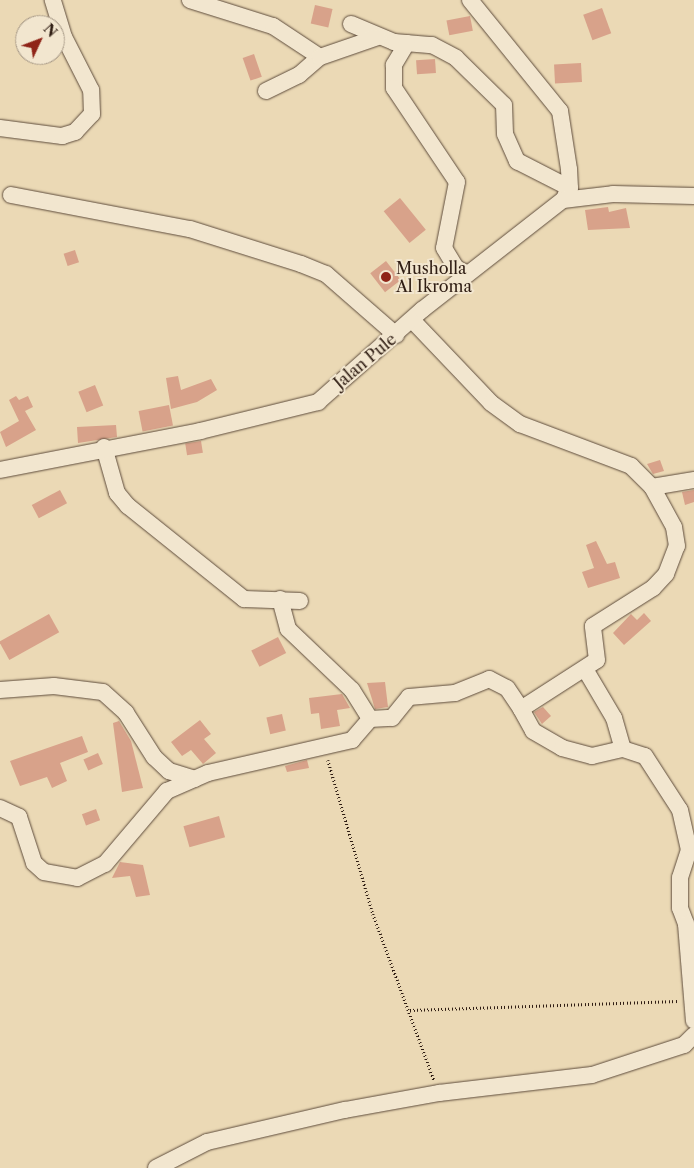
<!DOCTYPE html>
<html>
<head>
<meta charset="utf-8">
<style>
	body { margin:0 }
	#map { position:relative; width:694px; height:1168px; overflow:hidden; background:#ebd9b5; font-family:"Libre Caslon Text",serif }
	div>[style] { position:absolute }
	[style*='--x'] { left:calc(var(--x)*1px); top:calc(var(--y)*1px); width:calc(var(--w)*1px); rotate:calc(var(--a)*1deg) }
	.building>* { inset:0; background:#d8a28a; transform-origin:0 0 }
	.path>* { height:2.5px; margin-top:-1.25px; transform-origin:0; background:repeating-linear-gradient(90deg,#2f1d13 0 1px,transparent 0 3.5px) }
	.roads { filter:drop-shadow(0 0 1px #5e4c3c) drop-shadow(0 0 1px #5e4c3c) }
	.minor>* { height:16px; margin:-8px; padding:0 8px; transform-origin:8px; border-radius:8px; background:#f2e6cf }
	.dots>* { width:14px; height:14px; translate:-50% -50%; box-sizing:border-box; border:2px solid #f2e6cf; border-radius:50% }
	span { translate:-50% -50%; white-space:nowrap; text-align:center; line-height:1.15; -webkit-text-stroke:4px #f2e6cf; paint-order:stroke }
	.poi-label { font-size:16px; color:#2f1d13 }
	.left { translate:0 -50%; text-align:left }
	.street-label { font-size:16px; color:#2f1d13 }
	.north { position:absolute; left:15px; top:15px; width:50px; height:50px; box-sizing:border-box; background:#f2e6cf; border:1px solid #a49684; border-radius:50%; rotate:47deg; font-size:14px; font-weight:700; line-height:20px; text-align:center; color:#2f1d13 }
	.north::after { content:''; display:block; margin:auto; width:18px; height:22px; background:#8f2418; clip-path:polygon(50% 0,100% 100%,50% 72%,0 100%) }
</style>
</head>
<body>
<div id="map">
	<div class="building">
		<i style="left:315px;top:5px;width:18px;height:19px;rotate:13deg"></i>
		<i style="left:602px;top:8px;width:27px;height:20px;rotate:70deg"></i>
		<i style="left:470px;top:16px;width:15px;height:24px;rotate:79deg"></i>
		<i style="left:254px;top:54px;width:24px;height:12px;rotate:71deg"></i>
		<i style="left:435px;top:59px;width:14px;height:19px;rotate:86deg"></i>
		<i style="left:581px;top:63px;width:19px;height:27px;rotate:87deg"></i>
		<i style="left:400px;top:198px;width:41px;height:21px;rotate:51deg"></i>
		<i style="clip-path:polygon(608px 207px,609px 212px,626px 208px,630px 228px,588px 230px,585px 210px)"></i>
		<i style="left:75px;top:250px;width:13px;height:12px;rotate:72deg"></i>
		<i style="left:386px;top:261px;width:24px;height:20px;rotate:52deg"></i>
		<i style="clip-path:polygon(178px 376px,181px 390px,211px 379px,217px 390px,197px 402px,171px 409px,166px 378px)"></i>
		<i style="left:95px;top:385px;width:22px;height:18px;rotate:68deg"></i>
		<i style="clip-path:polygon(16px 396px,19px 400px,28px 396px,33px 407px,25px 411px,36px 430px,6px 447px,0 432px,19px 421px,9px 400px)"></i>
		<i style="left:169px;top:405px;width:21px;height:31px;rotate:79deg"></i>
		<i style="clip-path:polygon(116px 425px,117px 437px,78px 443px,77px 427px)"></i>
		<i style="left:201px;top:441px;width:12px;height:16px;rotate:81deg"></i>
		<i style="clip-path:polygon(660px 460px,664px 471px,653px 474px,647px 464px)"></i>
		<i style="left:60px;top:490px;width:15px;height:32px;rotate:62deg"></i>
		<i style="clip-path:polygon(694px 490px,694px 502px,685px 505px,682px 492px)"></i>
		<i style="clip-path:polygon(596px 541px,607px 564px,615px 562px,620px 578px,588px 588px,582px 572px,594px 568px,586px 545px)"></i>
		<i style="clip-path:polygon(644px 613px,651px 621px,624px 645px,613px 633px,631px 614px,637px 620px)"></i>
		<i style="left:49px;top:614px;width:21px;height:57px;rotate:61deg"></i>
		<i style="left:278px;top:637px;width:18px;height:30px;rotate:63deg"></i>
		<i style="clip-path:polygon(385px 682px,388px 707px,375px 709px,367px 683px)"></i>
		<i style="clip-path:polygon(342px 694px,350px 708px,337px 710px,340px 726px,321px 729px,319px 713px,311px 714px,309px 698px)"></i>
		<i style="clip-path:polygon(543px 707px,551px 716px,542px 724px,534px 712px)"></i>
		<i style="left:282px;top:714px;width:17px;height:16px;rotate:77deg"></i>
		<i style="clip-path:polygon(200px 720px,211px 734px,204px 739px,216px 753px,203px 764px,191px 750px,182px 756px,171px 742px)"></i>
		<i style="clip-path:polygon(119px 721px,131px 741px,143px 788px,122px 792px,113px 723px)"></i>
		<i style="clip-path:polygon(82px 736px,88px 752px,60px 763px,67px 781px,52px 788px,47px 777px,20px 786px,10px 761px)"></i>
		<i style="left:98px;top:753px;width:12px;height:16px;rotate:66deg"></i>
		<i style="clip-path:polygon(307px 760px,309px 768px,287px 772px,285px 766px)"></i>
		<i style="left:96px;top:809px;width:12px;height:15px;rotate:70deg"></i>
		<i style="left:219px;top:816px;width:22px;height:37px;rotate:74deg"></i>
		<i style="clip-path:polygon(120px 862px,143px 865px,150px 895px,136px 897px,130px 876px,112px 878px)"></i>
	</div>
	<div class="path">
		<i style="--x:328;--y:760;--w:160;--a:73.7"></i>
		<i style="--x:373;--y:914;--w:177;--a:69.8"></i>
		<i style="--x:410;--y:1010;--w:268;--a:-1.9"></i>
	</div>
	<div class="roads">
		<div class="minor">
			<i style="--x:190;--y:0;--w:87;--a:17.4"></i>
			<i style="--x:273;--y:26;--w:56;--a:33.4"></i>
			<i style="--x:470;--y:0;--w:143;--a:51"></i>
			<i style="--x:560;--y:111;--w:59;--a:81.2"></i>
			<i style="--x:569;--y:169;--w:19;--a:87"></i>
			<i style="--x:570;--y:188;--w:9;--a:122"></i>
			<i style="--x:351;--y:24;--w:47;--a:22.7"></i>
			<i style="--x:394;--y:42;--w:38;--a:5"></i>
			<i style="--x:432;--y:45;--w:27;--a:28"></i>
			<i style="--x:456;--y:58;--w:67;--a:44.4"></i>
			<i style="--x:504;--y:105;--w:29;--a:88"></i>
			<i style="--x:505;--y:134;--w:30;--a:66"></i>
			<i style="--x:517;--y:161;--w:59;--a:27"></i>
			<i style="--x:407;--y:43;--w:26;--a:121"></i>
			<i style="--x:394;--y:65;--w:23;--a:90"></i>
			<i style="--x:394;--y:88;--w:113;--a:56.2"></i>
			<i style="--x:457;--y:182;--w:67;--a:101.1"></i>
			<i style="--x:444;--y:248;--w:23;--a:59"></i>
			<i style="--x:456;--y:268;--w:13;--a:27"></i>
			<i style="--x:266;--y:91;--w:37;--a:-26"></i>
			<i style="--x:299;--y:75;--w:28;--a:-41"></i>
			<i style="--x:320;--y:57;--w:61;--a:-19"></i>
			<i style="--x:0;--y:128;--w:63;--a:7.4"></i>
			<i style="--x:62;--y:136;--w:14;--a:-17"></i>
			<i style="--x:75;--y:132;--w:25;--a:-47"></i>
			<i style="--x:92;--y:114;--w:24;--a:-92"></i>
			<i style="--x:91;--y:90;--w:59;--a:-117"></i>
			<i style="--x:64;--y:37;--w:39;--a:-107"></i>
			<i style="--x:11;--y:195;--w:182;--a:10.8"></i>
			<i style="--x:190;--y:229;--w:116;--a:17.5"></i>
			<i style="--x:301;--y:264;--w:27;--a:22"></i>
			<i style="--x:326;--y:274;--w:93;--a:41.1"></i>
			<i style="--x:413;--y:321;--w:113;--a:46.4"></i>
			<i style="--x:491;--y:403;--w:36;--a:36"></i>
			<i style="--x:520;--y:424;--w:119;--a:20.7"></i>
			<i style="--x:631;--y:466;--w:30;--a:45"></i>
			<i style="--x:652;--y:487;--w:43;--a:-9.5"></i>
			<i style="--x:104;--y:447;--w:48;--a:74.2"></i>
			<i style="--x:117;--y:493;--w:17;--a:50"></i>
			<i style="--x:128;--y:506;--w:149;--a:38.7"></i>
			<i style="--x:244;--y:599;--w:56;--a:2"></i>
			<i style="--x:0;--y:470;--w:204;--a:-11"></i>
			<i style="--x:200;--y:431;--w:122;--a:-13.8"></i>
			<i style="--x:318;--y:402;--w:139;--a:-41.5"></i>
			<i style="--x:422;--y:310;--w:179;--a:-38"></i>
			<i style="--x:563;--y:200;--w:50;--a:-6.8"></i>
			<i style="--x:613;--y:194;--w:81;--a:1.4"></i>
			<i style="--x:280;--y:599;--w:31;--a:75"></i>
			<i style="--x:288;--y:629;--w:88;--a:43.6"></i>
			<i style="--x:352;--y:690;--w:34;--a:58"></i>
			<i style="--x:370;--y:719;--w:22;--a:-3"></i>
			<i style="--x:392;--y:718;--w:27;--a:-51"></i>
			<i style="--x:409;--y:697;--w:46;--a:-5"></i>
			<i style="--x:455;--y:693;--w:37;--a:-22"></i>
			<i style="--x:489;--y:679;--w:20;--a:27"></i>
			<i style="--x:507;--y:688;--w:25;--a:56"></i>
			<i style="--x:521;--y:709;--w:90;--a:-32.8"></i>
			<i style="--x:597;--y:660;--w:34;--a:-97"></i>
			<i style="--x:593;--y:626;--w:71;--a:-32.3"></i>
			<i style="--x:653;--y:588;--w:19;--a:-47"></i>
			<i style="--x:666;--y:574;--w:30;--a:-69"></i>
			<i style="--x:677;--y:546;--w:19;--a:-99"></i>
			<i style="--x:674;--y:527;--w:46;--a:-118.8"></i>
			<i style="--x:585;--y:669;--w:57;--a:59.4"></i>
			<i style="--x:614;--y:718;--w:32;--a:74"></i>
			<i style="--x:0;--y:690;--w:54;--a:-4.2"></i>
			<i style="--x:54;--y:686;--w:49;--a:7"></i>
			<i style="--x:103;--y:692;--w:31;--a:42"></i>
			<i style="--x:126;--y:713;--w:52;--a:57.5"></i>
			<i style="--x:154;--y:757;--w:21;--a:43"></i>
			<i style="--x:169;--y:771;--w:27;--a:17"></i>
			<i style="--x:521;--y:709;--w:25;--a:61"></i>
			<i style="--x:533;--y:731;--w:34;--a:30"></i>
			<i style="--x:562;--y:748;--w:31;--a:15"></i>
			<i style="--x:592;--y:756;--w:32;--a:-13"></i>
			<i style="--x:623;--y:749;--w:23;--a:18"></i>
			<i style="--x:645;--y:756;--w:64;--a:57.1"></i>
			<i style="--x:680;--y:810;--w:41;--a:77.3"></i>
			<i style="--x:689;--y:850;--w:29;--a:108"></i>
			<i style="--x:680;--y:878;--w:30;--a:90"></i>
			<i style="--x:680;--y:908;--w:17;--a:69"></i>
			<i style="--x:686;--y:924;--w:97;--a:85.3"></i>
			<i style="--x:0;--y:808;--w:21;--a:25"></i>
			<i style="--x:19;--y:817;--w:48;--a:71.9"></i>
			<i style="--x:34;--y:863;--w:13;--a:42"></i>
			<i style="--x:44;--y:872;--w:34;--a:10"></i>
			<i style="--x:77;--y:878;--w:31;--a:-27"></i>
			<i style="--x:105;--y:864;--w:96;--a:-49.7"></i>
			<i style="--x:167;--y:791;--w:45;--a:-23.7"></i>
			<i style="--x:208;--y:773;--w:148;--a:-12.9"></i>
			<i style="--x:352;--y:740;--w:28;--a:-49"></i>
			<i style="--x:156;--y:1168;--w:57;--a:-27"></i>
			<i style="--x:207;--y:1142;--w:142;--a:-13.1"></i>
			<i style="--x:345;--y:1110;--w:96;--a:-10.3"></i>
			<i style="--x:439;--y:1093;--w:154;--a:-6.7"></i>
			<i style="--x:592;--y:1075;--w:97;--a:-18.1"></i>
			<i style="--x:684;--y:1045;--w:14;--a:-45"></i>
		</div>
	</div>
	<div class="dots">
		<i style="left:386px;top:277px;background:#8f2418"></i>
	</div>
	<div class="poi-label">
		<span class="left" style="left:396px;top:277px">Musholla<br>Al Ikroma</span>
	</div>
	<div class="street-label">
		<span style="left:365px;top:361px;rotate:-40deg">Jalan Pule</span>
	</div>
	<div class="north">N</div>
</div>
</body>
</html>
